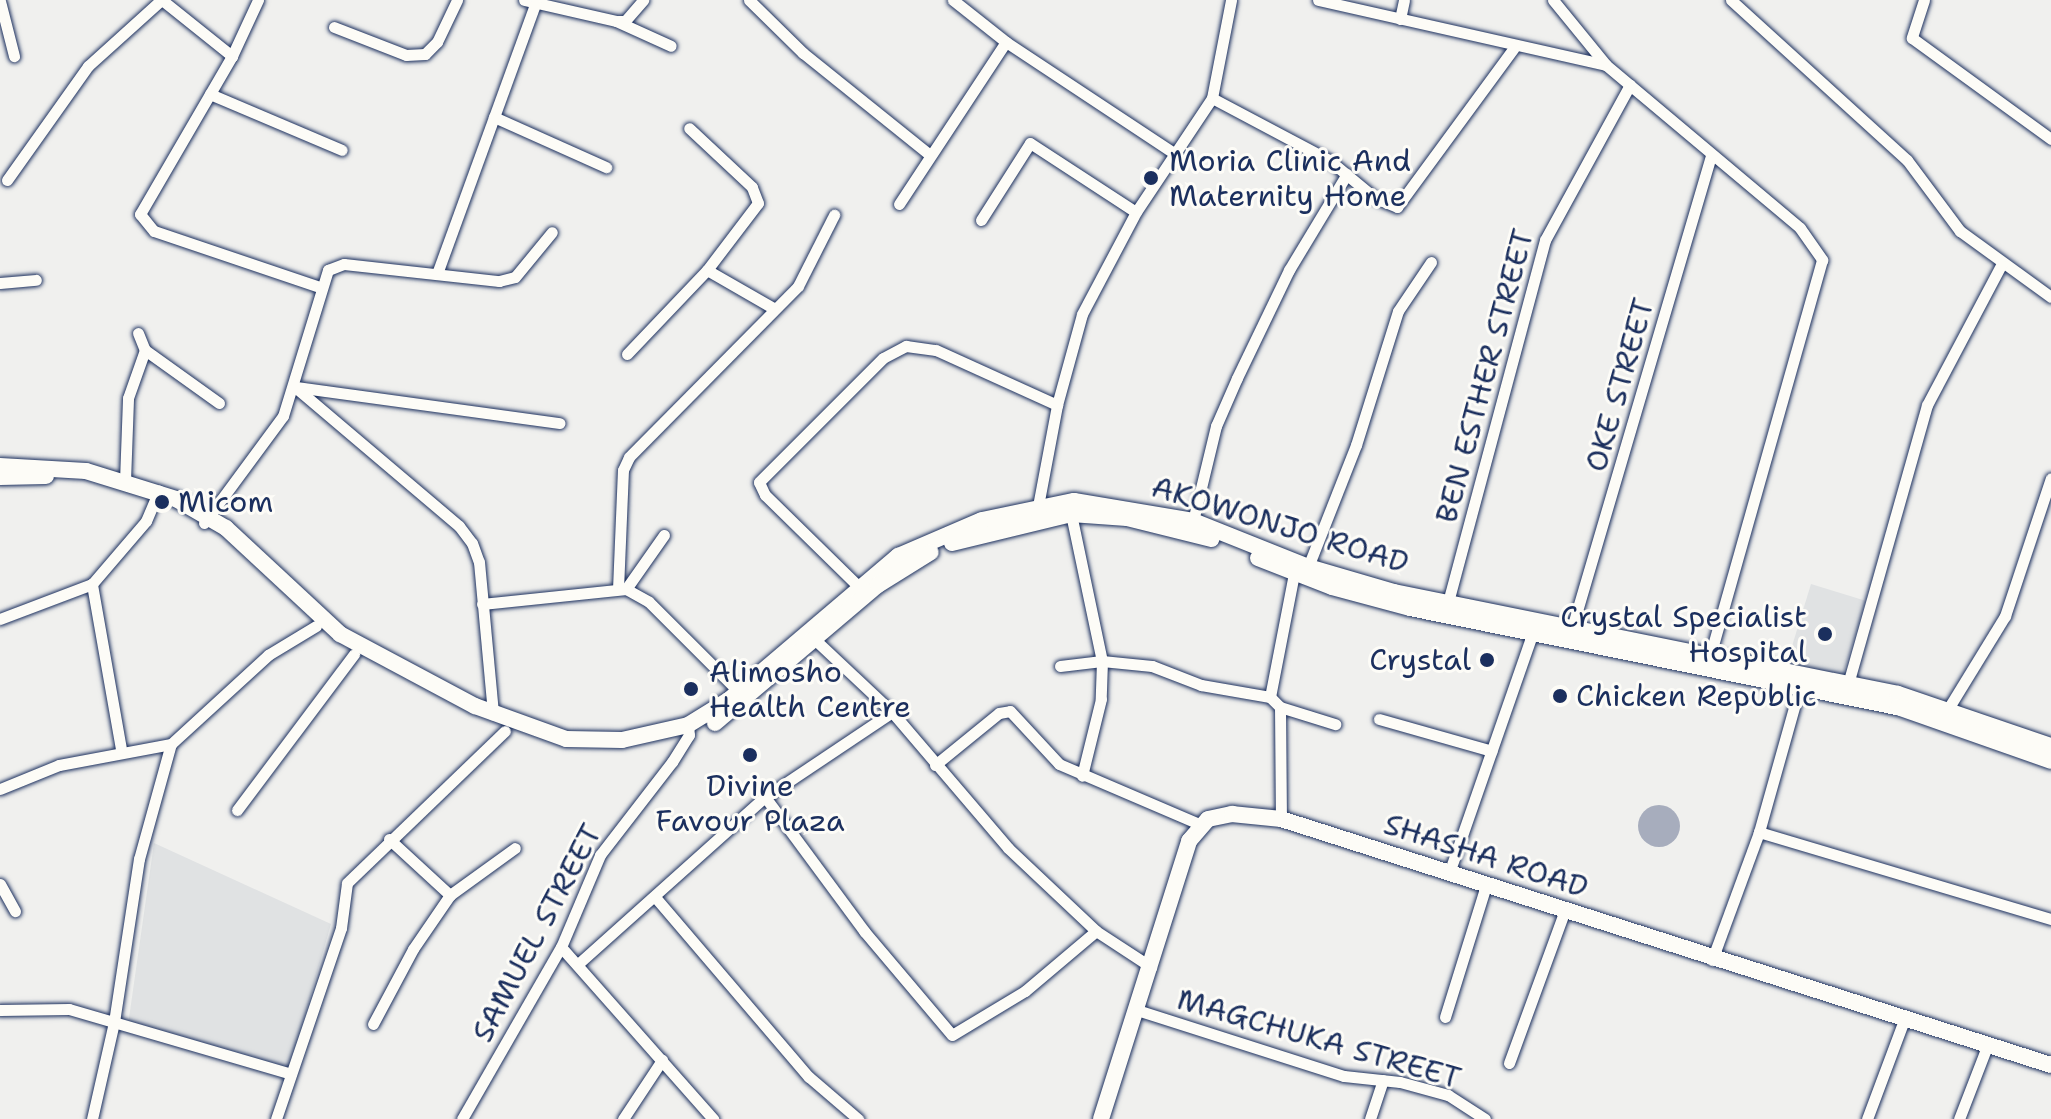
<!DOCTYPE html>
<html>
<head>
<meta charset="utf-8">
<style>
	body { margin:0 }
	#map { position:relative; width:2051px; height:1119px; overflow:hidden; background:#f0f0ee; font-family:"Shantell Sans",sans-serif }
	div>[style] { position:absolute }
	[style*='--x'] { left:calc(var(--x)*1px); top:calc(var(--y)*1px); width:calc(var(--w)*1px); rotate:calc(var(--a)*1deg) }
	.built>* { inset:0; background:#e0e2e3; transform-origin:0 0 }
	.water>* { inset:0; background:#a7adbd }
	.round { border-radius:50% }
	.roads { filter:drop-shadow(0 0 2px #1b2f5e) drop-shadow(0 0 2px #1b2f5e) }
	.street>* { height:11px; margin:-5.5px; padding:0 5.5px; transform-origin:5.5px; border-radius:5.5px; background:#fdfcf7 }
	.secondary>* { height:16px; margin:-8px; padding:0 8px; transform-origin:8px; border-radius:8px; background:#fdfcf7 }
	.dots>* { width:22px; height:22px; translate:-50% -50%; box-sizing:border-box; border:4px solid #fdfcf7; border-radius:50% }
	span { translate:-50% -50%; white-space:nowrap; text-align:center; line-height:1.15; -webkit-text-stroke:6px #fdfcf7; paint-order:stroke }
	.poi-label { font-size:30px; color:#1b2f5e }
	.left { translate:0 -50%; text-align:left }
	.right { translate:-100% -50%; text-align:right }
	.street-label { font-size:30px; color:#1b2f5e }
</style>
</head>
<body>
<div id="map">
	<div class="built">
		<i style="left:1811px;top:584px;width:57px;height:87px;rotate:17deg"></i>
		<i style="clip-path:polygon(154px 843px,331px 924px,289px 1071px,128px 1025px)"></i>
	</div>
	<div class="water">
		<i class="round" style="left:1638px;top:805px;width:42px;height:42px"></i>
	</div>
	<div class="roads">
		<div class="street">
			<i style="--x:162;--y:0;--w:90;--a:38.7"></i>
			<i style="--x:258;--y:0;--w:62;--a:114.9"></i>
			<i style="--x:232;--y:56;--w:183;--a:120.2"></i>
			<i style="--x:140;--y:214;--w:22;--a:51"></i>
			<i style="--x:154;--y:231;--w:174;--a:18.7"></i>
			<i style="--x:524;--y:0;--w:94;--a:12.9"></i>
			<i style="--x:616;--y:21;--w:60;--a:24.4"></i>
			<i style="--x:749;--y:0;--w:76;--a:44.5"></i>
			<i style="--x:803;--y:53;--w:163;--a:38.8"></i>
			<i style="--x:953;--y:0;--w:68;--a:38.4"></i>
			<i style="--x:1006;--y:42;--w:205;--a:33.5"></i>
			<i style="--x:1318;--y:0;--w:295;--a:12.7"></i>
			<i style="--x:1553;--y:0;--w:84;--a:50.8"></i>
			<i style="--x:1606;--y:65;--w:253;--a:40"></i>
			<i style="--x:1800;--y:228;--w:39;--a:55"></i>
			<i style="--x:1822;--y:260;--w:407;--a:105.8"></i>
			<i style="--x:1731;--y:0;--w:238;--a:42.3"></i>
			<i style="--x:1907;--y:160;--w:89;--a:53.3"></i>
			<i style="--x:1960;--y:231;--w:112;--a:36"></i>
			<i style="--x:1924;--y:0;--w:40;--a:108"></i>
			<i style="--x:1912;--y:38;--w:172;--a:36"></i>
			<i style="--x:0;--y:1;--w:57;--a:75.7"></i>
			<i style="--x:1400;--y:19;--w:19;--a:-78"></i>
			<i style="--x:617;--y:21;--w:8;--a:0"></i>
			<i style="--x:625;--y:21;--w:28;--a:-49"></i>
			<i style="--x:334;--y:27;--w:77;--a:21.3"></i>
			<i style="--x:406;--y:55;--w:19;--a:-3"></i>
			<i style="--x:425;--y:54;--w:17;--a:-45"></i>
			<i style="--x:437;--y:42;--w:47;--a:-64.5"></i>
			<i style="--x:210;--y:94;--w:143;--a:23"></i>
			<i style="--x:1212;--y:98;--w:132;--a:27.9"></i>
			<i style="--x:1329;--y:160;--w:60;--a:39.6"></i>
			<i style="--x:1375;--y:198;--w:24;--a:22"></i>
			<i style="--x:1397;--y:207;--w:197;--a:-53.7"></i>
			<i style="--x:494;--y:117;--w:123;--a:24.1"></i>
			<i style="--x:7;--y:180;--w:140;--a:-54.6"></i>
			<i style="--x:88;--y:66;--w:98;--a:-42.1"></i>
			<i style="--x:899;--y:204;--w:194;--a:-56.6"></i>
			<i style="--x:981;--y:220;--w:91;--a:-57.5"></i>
			<i style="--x:1030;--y:143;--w:126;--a:33.1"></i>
			<i style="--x:707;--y:270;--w:76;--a:29.9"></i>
			<i style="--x:438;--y:271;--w:284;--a:-70"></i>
			<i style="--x:0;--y:283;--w:36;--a:-5"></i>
			<i style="--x:138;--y:333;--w:18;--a:68"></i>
			<i style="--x:145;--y:350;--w:91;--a:35.6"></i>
			<i style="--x:627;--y:354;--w:116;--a:-46.4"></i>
			<i style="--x:707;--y:270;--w:84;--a:-52.7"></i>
			<i style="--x:758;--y:203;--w:17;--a:-111"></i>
			<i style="--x:752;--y:187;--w:86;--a:-136.9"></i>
			<i style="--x:295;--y:387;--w:215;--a:40.3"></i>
			<i style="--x:459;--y:526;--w:21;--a:53"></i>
			<i style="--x:472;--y:543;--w:20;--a:70"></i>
			<i style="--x:479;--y:562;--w:153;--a:84.7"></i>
			<i style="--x:296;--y:387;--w:266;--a:7.8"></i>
			<i style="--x:125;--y:481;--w:83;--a:-87.9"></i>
			<i style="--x:128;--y:398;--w:51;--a:-70.5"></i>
			<i style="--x:1038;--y:506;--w:103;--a:-79.3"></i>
			<i style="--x:1057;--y:405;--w:94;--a:-74.6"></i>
			<i style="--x:1082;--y:314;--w:115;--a:-62.1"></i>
			<i style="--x:1136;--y:212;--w:137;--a:-56.3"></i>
			<i style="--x:1212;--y:98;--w:100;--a:-79"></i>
			<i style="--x:1071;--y:514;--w:150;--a:78.1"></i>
			<i style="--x:1102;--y:661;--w:38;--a:92"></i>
			<i style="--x:1101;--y:699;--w:79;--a:103.9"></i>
			<i style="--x:1193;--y:521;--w:98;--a:-76.4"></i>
			<i style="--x:1216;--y:426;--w:52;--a:-66.4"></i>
			<i style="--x:1237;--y:378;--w:120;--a:-64.3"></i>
			<i style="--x:1289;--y:270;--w:112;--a:-58.9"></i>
			<i style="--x:204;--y:523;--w:133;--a:-53.6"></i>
			<i style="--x:283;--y:416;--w:153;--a:-72.9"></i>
			<i style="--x:328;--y:270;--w:17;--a:-21"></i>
			<i style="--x:344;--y:264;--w:156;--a:6.3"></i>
			<i style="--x:499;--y:281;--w:16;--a:-14"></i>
			<i style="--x:515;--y:277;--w:58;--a:-50.6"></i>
			<i style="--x:1306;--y:572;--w:136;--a:-68.5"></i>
			<i style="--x:1356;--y:445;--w:140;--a:-72.6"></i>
			<i style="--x:1398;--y:311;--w:59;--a:-56"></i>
			<i style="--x:858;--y:586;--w:130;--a:-135.6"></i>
			<i style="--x:765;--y:495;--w:14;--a:-115"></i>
			<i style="--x:759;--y:482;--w:175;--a:-45"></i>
			<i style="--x:883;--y:358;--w:26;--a:-28"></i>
			<i style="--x:906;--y:346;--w:30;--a:8"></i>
			<i style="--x:936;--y:350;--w:133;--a:24.4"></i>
			<i style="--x:618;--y:589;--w:119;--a:-87.6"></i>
			<i style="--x:623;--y:470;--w:14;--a:-65"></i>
			<i style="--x:629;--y:457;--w:240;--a:-45.3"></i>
			<i style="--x:798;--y:286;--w:80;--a:-63.1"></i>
			<i style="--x:626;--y:589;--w:66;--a:-54.9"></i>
			<i style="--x:1448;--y:602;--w:375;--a:-75"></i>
			<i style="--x:1545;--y:240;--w:177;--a:-61.3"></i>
			<i style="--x:482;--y:604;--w:145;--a:-5.9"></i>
			<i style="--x:626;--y:589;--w:26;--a:29"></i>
			<i style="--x:649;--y:602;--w:127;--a:45"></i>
			<i style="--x:0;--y:619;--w:98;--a:-20.8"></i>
			<i style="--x:1572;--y:628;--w:493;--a:-73.6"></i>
			<i style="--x:810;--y:635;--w:112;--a:43.2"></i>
			<i style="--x:892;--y:712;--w:179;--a:49.5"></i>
			<i style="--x:1008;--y:848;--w:121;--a:43.3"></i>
			<i style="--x:1096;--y:931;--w:66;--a:33.2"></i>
			<i style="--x:1060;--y:666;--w:42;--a:-6.8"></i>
			<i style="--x:1102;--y:661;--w:50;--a:5.7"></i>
			<i style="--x:1152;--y:666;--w:53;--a:21.2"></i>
			<i style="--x:1201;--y:685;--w:70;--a:9.9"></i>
			<i style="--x:1270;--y:697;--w:14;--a:45"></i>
			<i style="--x:1280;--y:707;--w:58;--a:17.2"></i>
			<i style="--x:1848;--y:684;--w:290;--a:-74.2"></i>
			<i style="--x:1927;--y:405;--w:158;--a:-62.1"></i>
			<i style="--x:1270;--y:697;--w:131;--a:-79"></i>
			<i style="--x:1280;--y:707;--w:112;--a:89.5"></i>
			<i style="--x:1948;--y:709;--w:109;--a:-58.5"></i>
			<i style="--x:2005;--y:616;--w:145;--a:-71.6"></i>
			<i style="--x:1379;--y:719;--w:117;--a:15.8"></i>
			<i style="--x:121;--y:749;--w:168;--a:-100"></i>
			<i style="--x:92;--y:584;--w:83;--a:-49.4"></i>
			<i style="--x:146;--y:521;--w:33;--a:-67"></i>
			<i style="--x:935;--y:765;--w:82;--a:-39.1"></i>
			<i style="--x:999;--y:713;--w:11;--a:-10"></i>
			<i style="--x:1010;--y:711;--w:72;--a:47.2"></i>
			<i style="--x:1059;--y:764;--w:155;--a:23.2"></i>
			<i style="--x:0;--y:789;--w:64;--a:-22.1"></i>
			<i style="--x:59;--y:765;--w:114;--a:-10.6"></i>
			<i style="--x:765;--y:797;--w:167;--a:53.5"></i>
			<i style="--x:864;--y:931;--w:136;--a:49.8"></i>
			<i style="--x:952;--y:1035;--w:85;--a:-31.1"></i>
			<i style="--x:1025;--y:991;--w:93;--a:-40.2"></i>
			<i style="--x:237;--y:810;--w:195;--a:-53.1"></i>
			<i style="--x:1759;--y:832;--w:305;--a:16.6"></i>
			<i style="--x:389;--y:839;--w:83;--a:42.6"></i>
			<i style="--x:1449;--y:873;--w:252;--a:-70.8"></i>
			<i style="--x:0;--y:884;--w:31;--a:61"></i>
			<i style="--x:655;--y:897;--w:237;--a:49.5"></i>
			<i style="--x:809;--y:1077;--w:65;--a:40.6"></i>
			<i style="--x:561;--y:947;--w:230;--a:48.5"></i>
			<i style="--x:1712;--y:960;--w:136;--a:-69.8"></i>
			<i style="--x:1759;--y:832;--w:152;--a:-74.3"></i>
			<i style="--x:578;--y:964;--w:251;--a:-41.8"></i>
			<i style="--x:765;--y:797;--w:153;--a:-33.8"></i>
			<i style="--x:0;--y:1010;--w:69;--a:-0.8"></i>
			<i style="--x:69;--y:1009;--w:231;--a:16.3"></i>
			<i style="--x:1137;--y:1010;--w:217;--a:17.7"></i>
			<i style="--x:1344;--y:1076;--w:56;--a:6.1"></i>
			<i style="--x:1400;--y:1082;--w:50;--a:15.2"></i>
			<i style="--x:1448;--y:1095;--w:44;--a:33"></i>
			<i style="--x:1445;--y:1017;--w:138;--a:-72.7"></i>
			<i style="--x:373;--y:1024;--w:85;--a:-61.9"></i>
			<i style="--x:413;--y:949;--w:65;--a:-55.6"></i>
			<i style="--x:450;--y:895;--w:80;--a:-35.9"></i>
			<i style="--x:1509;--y:1063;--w:163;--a:-69.9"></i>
			<i style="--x:92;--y:1119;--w:99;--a:-77.2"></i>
			<i style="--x:114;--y:1022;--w:165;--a:-81.3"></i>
			<i style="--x:139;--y:859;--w:119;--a:-74.5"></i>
			<i style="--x:171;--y:744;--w:132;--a:-42.5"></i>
			<i style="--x:268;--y:655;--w:56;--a:-31.1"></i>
			<i style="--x:276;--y:1119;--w:202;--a:-71.2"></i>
			<i style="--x:341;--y:928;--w:45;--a:-82.4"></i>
			<i style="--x:347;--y:883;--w:219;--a:-43.9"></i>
			<i style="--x:462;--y:1119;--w:198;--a:-60.1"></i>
			<i style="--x:561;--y:947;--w:100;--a:-67"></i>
			<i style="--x:600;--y:855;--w:118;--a:-52.3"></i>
			<i style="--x:672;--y:762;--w:32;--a:-58"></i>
			<i style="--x:689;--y:735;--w:10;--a:-96"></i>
			<i style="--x:623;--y:1119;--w:71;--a:-56.5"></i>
			<i style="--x:1370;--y:1119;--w:41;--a:-71.6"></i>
			<i style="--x:1867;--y:1119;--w:106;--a:-69.5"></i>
			<i style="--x:1959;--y:1119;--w:80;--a:-68.9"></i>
		</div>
		<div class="secondary">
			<i style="--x:0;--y:466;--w:86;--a:3.3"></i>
			<i style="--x:86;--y:471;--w:94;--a:17.3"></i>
			<i style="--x:176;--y:499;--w:58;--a:30.1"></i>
			<i style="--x:226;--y:528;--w:156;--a:42.9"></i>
			<i style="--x:340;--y:634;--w:153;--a:28.1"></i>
			<i style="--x:475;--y:706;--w:97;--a:19.9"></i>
			<i style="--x:566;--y:739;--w:56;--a:1"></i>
			<i style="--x:622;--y:740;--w:68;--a:-12.8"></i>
			<i style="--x:688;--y:725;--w:49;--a:-31.8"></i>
			<i style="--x:730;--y:699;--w:221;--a:-40.4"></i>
			<i style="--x:898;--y:556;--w:91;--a:-23.2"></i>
			<i style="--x:982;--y:520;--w:94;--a:-11.7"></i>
			<i style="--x:1074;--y:501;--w:121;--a:9.5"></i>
			<i style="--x:1193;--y:521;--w:124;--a:21.8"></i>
			<i style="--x:1308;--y:567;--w:90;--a:16.2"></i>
			<i style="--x:1394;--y:592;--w:514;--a:11.44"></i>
			<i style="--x:1898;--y:694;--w:162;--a:18.8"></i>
			<i style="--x:0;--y:477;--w:46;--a:-1.2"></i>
			<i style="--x:952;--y:543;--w:122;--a:-13.7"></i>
			<i style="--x:1071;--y:514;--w:56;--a:4.1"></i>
			<i style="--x:1127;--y:518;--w:87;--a:14"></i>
			<i style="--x:1258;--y:558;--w:79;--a:21.4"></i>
			<i style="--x:1332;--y:587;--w:81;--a:15.1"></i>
			<i style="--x:1410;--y:608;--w:498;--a:11.5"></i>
			<i style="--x:1898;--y:707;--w:162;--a:19.4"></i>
			<i style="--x:715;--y:723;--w:214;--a:-40.3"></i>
			<i style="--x:878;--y:585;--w:62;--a:-31.9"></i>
			<i style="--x:1101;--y:1119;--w:292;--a:-72.4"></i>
			<i style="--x:1189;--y:841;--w:29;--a:-49"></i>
			<i style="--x:1208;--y:819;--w:25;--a:-12"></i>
			<i style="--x:1232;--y:814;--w:49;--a:5.8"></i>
			<i style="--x:1281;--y:819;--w:808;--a:17.72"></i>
		</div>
	</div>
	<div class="dots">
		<i style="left:1151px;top:178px;background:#1b2f5e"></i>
		<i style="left:162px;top:502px;background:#1b2f5e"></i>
		<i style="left:1825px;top:634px;background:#1b2f5e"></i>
		<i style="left:1487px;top:660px;background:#1b2f5e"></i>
		<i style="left:691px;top:689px;background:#1b2f5e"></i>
		<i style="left:1560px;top:696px;background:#1b2f5e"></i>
		<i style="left:750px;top:755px;background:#1b2f5e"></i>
	</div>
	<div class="poi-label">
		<span class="left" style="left:1169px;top:178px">Moria Clinic And<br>Maternity Home</span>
		<span class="left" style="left:178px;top:502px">Micom</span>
		<span class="right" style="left:1807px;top:634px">Crystal Specialist<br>Hospital</span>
		<span class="right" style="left:1471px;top:660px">Crystal</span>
		<span class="left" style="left:709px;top:689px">Alimosho<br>Health Centre</span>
		<span class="left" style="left:1576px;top:696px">Chicken Republic</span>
		<span style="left:750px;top:803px">Divine<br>Favour Plaza</span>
	</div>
	<div class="street-label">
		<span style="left:1485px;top:376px;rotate:-75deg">BEN ESTHER STREET</span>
		<span style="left:1620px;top:385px;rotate:-74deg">OKE STREET</span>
		<span style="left:1280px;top:525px;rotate:17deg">AKOWONJO ROAD</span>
		<span style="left:1486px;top:856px;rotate:18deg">SHASHA ROAD</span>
		<span style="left:537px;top:933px;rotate:-62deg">SAMUEL STREET</span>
		<span style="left:1319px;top:1039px;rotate:16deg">MAGCHUKA STREET</span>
	</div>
</div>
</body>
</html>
